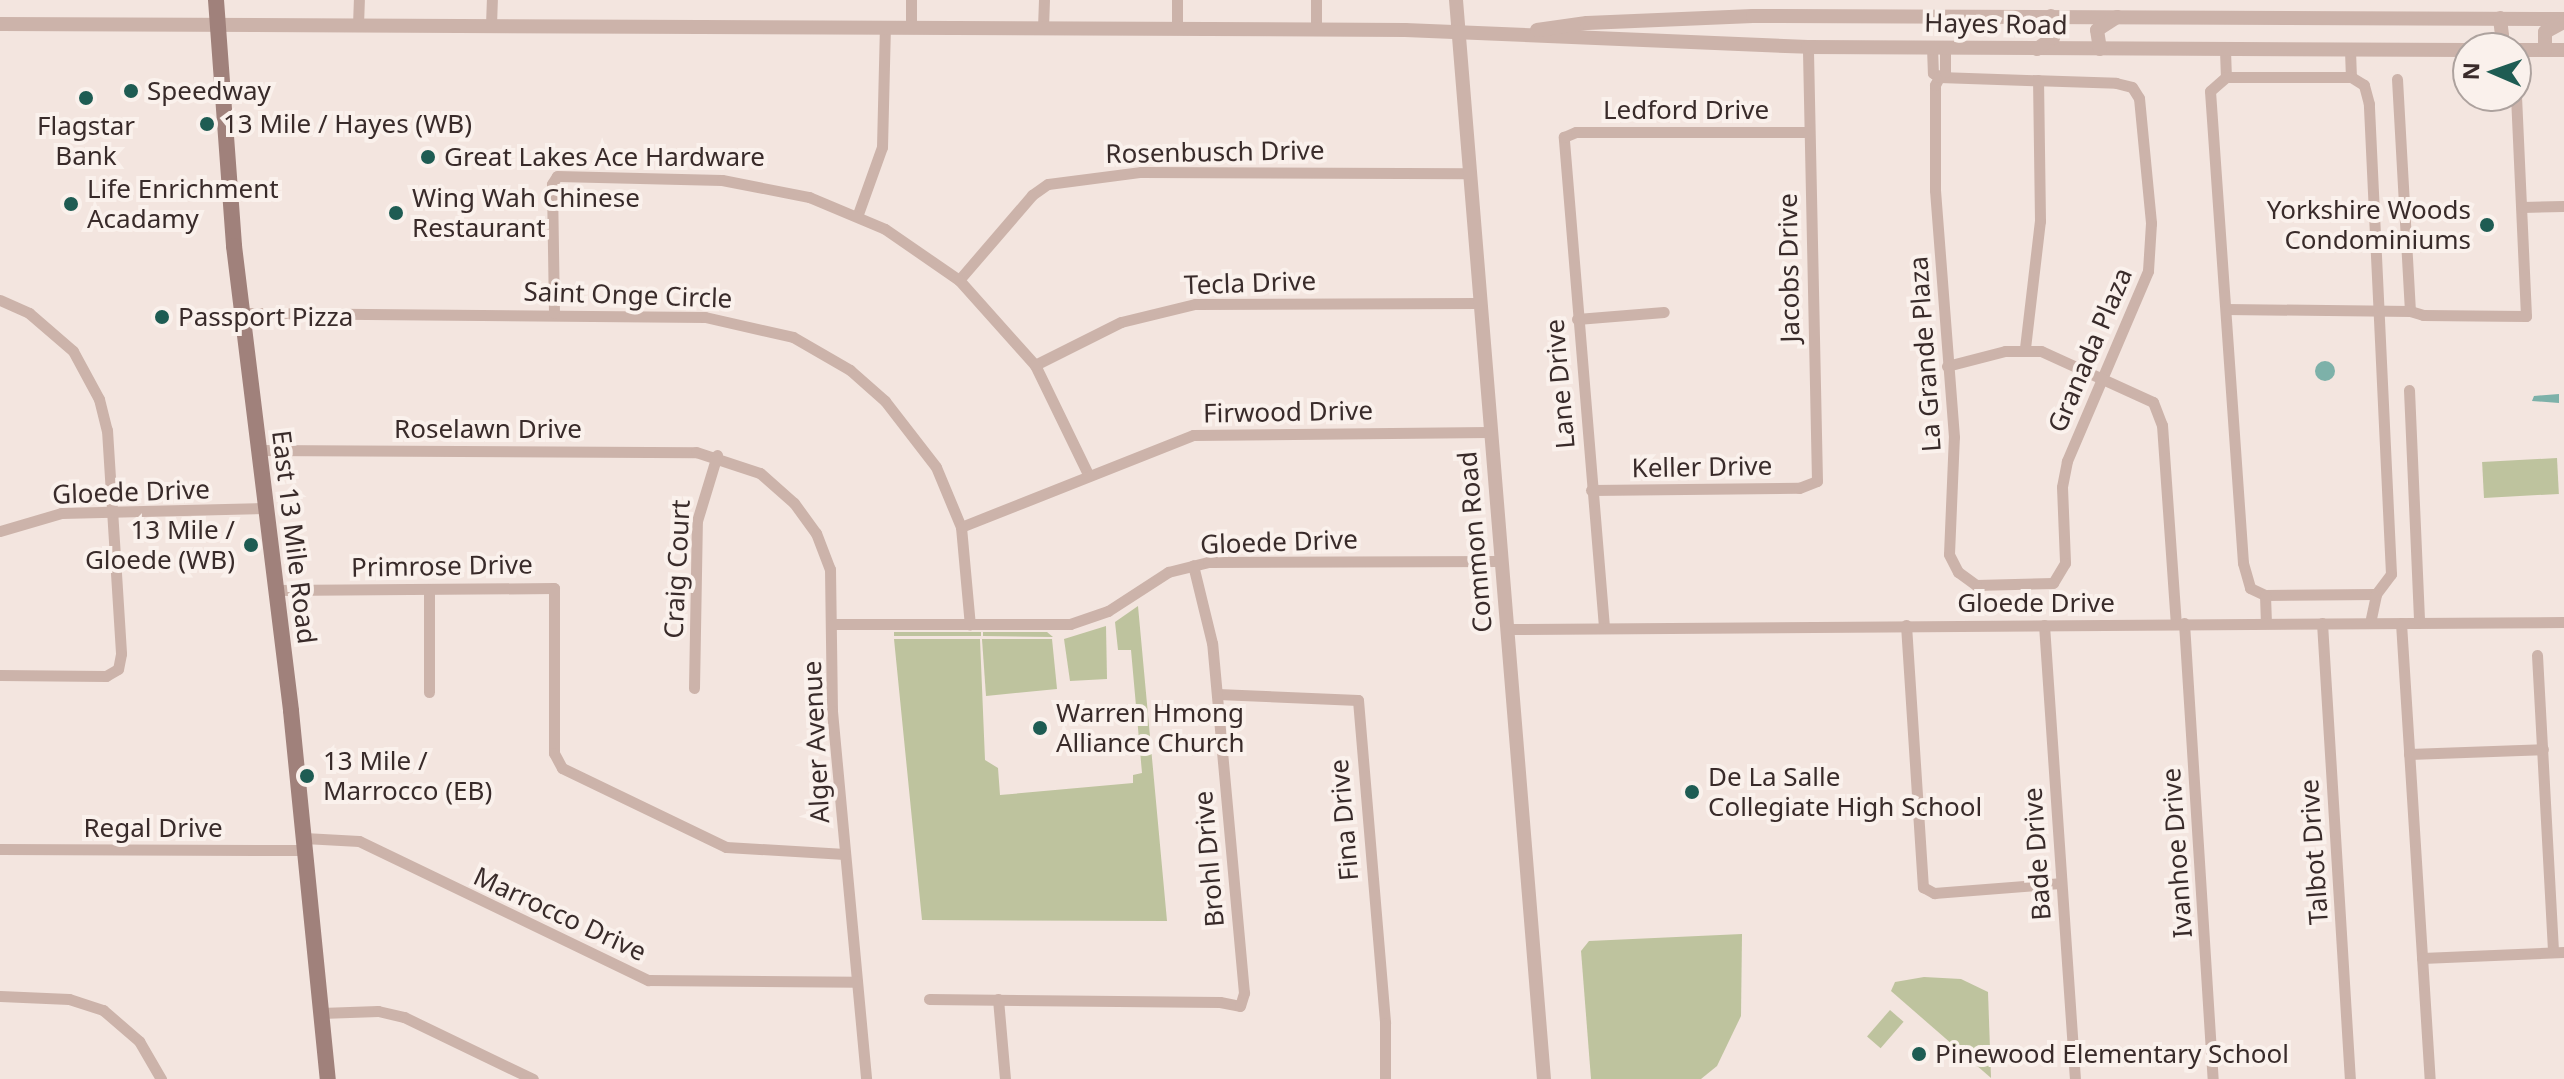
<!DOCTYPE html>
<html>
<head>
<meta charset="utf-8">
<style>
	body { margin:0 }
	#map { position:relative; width:2564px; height:1079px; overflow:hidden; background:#f3e5df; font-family:"Noto Sans",sans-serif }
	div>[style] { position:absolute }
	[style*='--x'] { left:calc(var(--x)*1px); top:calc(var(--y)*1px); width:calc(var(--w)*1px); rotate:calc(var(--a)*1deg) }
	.green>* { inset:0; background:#bec39e; transform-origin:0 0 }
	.water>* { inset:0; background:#7db1a9 }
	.round { border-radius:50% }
	.minor>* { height:11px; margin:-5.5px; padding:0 5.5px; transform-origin:5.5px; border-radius:5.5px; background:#ccb3aa }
	.tertiary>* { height:14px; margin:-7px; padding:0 7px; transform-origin:7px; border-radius:7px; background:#ccb3aa }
	.secondary>* { height:16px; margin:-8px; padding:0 8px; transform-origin:8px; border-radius:8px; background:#a0817b }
	.dots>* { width:22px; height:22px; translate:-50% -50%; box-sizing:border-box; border:4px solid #faf1ec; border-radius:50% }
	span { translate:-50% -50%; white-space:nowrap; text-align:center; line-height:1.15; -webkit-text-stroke:8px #faf1ec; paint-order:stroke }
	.street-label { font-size:26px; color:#392b2a }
	.poi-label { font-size:26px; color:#392b2a }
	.left { translate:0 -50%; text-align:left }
	.right { translate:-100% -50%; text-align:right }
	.north { position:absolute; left:2452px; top:32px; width:80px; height:80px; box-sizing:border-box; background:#faf1ec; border:2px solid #ada29e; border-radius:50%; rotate:272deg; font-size:22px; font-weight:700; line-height:32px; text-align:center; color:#392b2a }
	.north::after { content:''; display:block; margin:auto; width:28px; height:36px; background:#1e5c53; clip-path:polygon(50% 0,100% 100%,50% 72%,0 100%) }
</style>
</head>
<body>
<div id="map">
	<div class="green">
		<i style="left:2557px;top:458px;width:36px;height:75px;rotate:87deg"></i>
		<i style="clip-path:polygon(1138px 606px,1167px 921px,922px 920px,894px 639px,980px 639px,985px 760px,998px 768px,1000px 795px,1133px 783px,1133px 775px,1142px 773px,1131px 650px,1118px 650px,1115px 622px)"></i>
		<i style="clip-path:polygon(1106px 626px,1107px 679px,1070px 681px,1064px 639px)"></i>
		<i style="left:894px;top:632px;width:87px;height:4px"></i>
		<i style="clip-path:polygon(983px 632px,1047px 632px,1053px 637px,983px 636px)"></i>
		<i style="clip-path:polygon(982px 639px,1052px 639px,1057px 689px,986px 696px)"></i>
		<i style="clip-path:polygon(1742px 934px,1741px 1016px,1717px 1066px,1701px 1079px,1591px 1079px,1581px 951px,1589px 941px)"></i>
		<i style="clip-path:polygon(1924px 977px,1961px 979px,1988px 992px,1991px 1078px,1891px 991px,1895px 982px)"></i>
		<i style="left:1890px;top:1010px;width:18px;height:35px;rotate:41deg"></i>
	</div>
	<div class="water">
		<i class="round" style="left:2315px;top:361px;width:20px;height:20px"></i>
		<i style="clip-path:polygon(2559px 394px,2559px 403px,2532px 401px,2534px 396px)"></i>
	</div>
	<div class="minor">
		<i style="--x:358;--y:25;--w:25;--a:-88"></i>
		<i style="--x:491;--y:25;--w:25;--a:-88"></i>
		<i style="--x:911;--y:27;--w:27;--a:-90"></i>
		<i style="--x:1043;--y:28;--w:28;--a:-88"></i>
		<i style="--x:1177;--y:29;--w:29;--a:-90"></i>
		<i style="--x:1316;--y:30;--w:30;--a:-90"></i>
		<i style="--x:1932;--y:47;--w:26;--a:88"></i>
		<i style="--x:1933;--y:73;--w:7;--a:34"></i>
		<i style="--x:2225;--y:50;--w:27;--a:88"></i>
		<i style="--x:2350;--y:50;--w:27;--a:88"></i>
		<i style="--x:1939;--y:77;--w:177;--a:1.9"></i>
		<i style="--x:2116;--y:83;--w:16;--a:14"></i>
		<i style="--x:2132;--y:87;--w:13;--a:58"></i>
		<i style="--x:2139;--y:98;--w:126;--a:84.5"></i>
		<i style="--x:2151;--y:223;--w:48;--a:93.6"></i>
		<i style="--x:2148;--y:271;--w:207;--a:113.1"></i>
		<i style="--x:2067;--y:461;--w:26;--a:101"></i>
		<i style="--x:2062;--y:487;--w:76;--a:87.7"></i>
		<i style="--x:2065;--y:563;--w:23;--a:121"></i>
		<i style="--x:2053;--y:583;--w:77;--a:178.5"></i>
		<i style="--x:1976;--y:585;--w:22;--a:-144"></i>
		<i style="--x:1958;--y:572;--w:20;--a:-117"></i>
		<i style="--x:1949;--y:554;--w:117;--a:-87.6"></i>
		<i style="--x:1954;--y:437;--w:248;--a:-94.4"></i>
		<i style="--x:1935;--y:190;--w:105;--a:-90"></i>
		<i style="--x:1935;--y:85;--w:9;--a:-63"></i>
		<i style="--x:1939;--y:77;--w:8;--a:-40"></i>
		<i style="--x:1945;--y:72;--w:25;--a:-90"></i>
		<i style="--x:2397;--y:79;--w:232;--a:86.8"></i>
		<i style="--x:2410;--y:311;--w:14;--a:17"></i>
		<i style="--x:2423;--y:315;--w:103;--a:0.6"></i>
		<i style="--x:2526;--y:316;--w:224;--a:-92.6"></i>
		<i style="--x:2522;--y:207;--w:42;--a:-1.4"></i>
		<i style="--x:858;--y:214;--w:71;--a:-70.3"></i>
		<i style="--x:882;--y:147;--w:120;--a:-88.6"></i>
		<i style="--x:959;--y:280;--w:112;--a:-49.3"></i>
		<i style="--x:1032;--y:195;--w:19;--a:-35"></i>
		<i style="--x:1048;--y:184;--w:94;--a:-7.4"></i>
		<i style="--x:1141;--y:172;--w:327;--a:0.2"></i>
		<i style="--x:0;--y:300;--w:32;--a:24"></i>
		<i style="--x:29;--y:313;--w:58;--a:40.8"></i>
		<i style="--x:73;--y:351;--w:55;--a:61.6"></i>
		<i style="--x:99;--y:399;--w:32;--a:76"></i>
		<i style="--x:107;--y:430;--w:224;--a:86.4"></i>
		<i style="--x:121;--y:654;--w:15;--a:101"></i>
		<i style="--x:118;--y:669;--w:14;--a:150"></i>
		<i style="--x:106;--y:676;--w:106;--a:-179.5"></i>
		<i style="--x:2226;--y:309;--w:184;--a:0.6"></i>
		<i style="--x:242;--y:313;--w:463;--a:0.5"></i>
		<i style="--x:705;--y:317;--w:90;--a:12.8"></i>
		<i style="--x:793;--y:337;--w:66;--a:30.1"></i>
		<i style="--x:850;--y:370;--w:47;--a:41.5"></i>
		<i style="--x:885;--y:401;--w:83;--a:52.3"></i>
		<i style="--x:936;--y:467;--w:65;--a:67.4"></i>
		<i style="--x:961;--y:527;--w:98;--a:84.8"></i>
		<i style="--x:554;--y:313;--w:129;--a:-90.9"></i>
		<i style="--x:552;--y:184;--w:9;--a:-58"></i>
		<i style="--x:557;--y:176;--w:165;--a:1.4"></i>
		<i style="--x:722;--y:180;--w:89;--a:11.1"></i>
		<i style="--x:809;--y:197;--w:82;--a:22.8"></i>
		<i style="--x:885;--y:229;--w:90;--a:34.6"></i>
		<i style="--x:959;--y:280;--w:114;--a:48.2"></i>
		<i style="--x:1035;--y:365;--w:123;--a:64.1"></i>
		<i style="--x:1577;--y:319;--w:87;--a:-4.6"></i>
		<i style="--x:2025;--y:348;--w:128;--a:-83.3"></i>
		<i style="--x:2040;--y:221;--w:141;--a:-90.8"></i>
		<i style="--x:1035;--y:365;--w:96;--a:-26.6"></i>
		<i style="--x:1121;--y:322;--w:76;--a:-13.7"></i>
		<i style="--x:1195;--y:304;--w:283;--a:-0.2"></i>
		<i style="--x:1947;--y:366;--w:60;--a:-14.5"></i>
		<i style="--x:2005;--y:351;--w:36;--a:0"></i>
		<i style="--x:2041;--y:351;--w:123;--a:24.5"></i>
		<i style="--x:2153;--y:402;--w:25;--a:69"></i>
		<i style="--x:2162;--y:425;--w:198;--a:86"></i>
		<i style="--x:2409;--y:390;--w:233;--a:87.5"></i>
		<i style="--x:259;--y:450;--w:437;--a:0.3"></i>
		<i style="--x:696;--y:452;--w:67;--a:18.2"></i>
		<i style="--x:760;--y:473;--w:45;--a:41.4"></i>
		<i style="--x:794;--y:503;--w:37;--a:54"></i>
		<i style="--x:816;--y:533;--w:39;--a:69"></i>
		<i style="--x:830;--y:569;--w:142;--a:89.2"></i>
		<i style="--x:832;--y:711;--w:370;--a:84.7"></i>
		<i style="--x:1591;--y:490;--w:208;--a:-0.6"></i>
		<i style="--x:1799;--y:488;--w:19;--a:-21"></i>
		<i style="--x:1817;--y:481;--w:434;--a:-91.2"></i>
		<i style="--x:961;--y:527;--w:250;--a:-21.6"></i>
		<i style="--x:1193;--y:435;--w:296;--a:-0.6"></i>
		<i style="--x:0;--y:531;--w:64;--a:-16.4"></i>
		<i style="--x:61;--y:513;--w:205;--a:-1.4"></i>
		<i style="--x:276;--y:590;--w:278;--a:-0.4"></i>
		<i style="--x:554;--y:588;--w:165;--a:90"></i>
		<i style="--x:554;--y:753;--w:17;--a:62"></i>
		<i style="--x:562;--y:768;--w:182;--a:25.7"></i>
		<i style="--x:726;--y:847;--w:119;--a:3.4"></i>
		<i style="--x:2265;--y:595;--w:111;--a:-0.5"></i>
		<i style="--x:2376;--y:594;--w:25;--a:-53"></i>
		<i style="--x:2391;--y:574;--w:471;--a:-92.7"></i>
		<i style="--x:2369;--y:104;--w:20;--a:-105"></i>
		<i style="--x:2364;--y:85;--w:15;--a:-148"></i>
		<i style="--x:2351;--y:77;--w:125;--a:180"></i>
		<i style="--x:2226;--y:77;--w:21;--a:139"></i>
		<i style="--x:2210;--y:91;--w:473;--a:86"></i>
		<i style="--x:2243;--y:563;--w:26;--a:74"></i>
		<i style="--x:2250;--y:588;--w:17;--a:25"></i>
		<i style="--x:2265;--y:595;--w:28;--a:88"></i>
		<i style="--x:2184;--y:623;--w:457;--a:86.4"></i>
		<i style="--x:2322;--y:623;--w:457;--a:86.5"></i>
		<i style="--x:2370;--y:623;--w:30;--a:-78"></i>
		<i style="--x:2401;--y:623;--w:457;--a:86.4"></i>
		<i style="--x:833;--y:624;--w:237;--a:0"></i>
		<i style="--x:1070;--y:624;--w:40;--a:-18.9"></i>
		<i style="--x:1108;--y:611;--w:72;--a:-33"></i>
		<i style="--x:1168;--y:572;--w:41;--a:-14"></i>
		<i style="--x:1208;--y:562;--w:293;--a:-0.2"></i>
		<i style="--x:1906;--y:625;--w:263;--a:86.3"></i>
		<i style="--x:1923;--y:887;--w:13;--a:29"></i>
		<i style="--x:1934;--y:893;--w:126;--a:-4.5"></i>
		<i style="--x:2044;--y:625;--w:455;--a:86.1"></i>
		<i style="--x:1604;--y:627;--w:492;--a:-94.7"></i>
		<i style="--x:1564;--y:137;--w:13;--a:-23"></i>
		<i style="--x:1576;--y:132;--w:233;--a:0"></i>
		<i style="--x:1507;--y:629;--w:1057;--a:-0.38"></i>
		<i style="--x:2537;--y:655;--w:297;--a:86.9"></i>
		<i style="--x:694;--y:688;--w:167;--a:-89"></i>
		<i style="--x:697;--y:521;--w:69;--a:-73.1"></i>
		<i style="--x:429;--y:692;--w:103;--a:-90"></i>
		<i style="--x:1217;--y:694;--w:141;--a:2.4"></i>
		<i style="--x:1358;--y:700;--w:324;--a:85.2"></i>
		<i style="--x:1385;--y:1023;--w:56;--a:90"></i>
		<i style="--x:2409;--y:754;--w:134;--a:-2.1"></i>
		<i style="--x:304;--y:838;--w:55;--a:3.1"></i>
		<i style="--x:359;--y:841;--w:321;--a:25.7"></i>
		<i style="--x:648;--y:980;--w:209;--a:0.5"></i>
		<i style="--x:0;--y:849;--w:305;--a:0.2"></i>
		<i style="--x:2422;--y:958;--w:142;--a:-2.4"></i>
		<i style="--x:0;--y:996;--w:69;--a:2.5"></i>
		<i style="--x:69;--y:999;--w:36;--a:18"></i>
		<i style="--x:103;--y:1010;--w:48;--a:40.7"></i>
		<i style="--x:139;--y:1041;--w:44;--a:59.9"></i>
		<i style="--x:929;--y:999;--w:291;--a:0.6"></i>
		<i style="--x:1220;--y:1002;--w:20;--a:11"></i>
		<i style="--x:1240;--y:1006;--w:14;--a:-73"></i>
		<i style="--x:1244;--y:993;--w:351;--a:-95.2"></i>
		<i style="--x:1212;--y:643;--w:80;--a:-103.7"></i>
		<i style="--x:998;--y:999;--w:80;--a:85"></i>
		<i style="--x:321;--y:1013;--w:57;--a:-2"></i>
		<i style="--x:378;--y:1011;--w:27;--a:13"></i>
		<i style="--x:404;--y:1017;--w:143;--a:25.7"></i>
	</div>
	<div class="tertiary">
		<i style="--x:1456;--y:0;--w:1083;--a:85.34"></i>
		<i style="--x:0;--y:24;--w:1405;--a:0.24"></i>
		<i style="--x:1405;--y:30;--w:403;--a:2.4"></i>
		<i style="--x:1808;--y:47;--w:660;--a:0.26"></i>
		<i style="--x:1537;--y:30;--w:50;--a:-8"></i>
		<i style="--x:1587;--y:23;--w:166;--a:-2.4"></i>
		<i style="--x:1753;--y:16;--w:811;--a:0.21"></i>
		<i style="--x:2492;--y:48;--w:16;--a:-52"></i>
		<i style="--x:2502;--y:35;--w:17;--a:-97"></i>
		<i style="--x:2037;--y:49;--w:19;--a:-35"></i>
		<i style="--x:2053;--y:38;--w:22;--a:-95"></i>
		<i style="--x:2100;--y:49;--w:19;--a:-99"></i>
		<i style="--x:2097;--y:30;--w:24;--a:-33"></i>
		<i style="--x:2516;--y:50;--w:48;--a:0"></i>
		<i style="--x:2545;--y:50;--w:18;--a:-90"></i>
		<i style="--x:2545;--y:32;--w:21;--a:-28"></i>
	</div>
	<div class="secondary">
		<i style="--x:216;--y:0;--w:247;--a:85.8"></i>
		<i style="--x:234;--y:246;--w:468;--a:83"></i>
		<i style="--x:291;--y:711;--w:370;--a:84.3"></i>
	</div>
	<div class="dots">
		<i style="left:131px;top:91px;background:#1e5c53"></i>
		<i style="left:86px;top:98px;background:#1e5c53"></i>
		<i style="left:207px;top:124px;background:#1e5c53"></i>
		<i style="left:428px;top:157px;background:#1e5c53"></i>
		<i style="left:71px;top:204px;background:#1e5c53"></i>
		<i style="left:396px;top:213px;background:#1e5c53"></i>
		<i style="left:2487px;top:225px;background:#1e5c53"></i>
		<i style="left:162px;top:317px;background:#1e5c53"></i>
		<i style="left:251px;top:545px;background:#1e5c53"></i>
		<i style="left:1040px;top:728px;background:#1e5c53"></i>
		<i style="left:307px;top:776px;background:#1e5c53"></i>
		<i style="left:1692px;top:792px;background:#1e5c53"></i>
		<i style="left:1919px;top:1054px;background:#1e5c53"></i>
	</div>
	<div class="street-label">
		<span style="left:1996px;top:24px;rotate:1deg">Hayes Road</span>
		<span style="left:1686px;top:110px">Ledford Drive</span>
		<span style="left:1215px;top:152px;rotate:-1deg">Rosenbusch Drive</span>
		<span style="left:1789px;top:268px;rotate:-91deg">Jacobs Drive</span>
		<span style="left:1250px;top:283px;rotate:-2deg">Tecla Drive</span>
		<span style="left:628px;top:295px;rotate:2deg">Saint Onge Circle</span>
		<span style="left:2090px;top:350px;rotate:-67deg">Granada Plaza</span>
		<span style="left:1925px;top:354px;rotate:-94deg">La Grande Plaza</span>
		<span style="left:1560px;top:384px;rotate:-95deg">Lane Drive</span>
		<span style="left:1288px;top:412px;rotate:-1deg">Firwood Drive</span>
		<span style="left:488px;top:429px">Roselawn Drive</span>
		<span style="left:1702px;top:467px;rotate:-1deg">Keller Drive</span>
		<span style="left:131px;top:492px;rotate:-2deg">Gloede Drive</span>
		<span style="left:294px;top:537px;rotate:83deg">East 13 Mile Road</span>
		<span style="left:1279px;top:542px;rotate:-2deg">Gloede Drive</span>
		<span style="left:1475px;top:542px;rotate:-95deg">Common Road</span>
		<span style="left:442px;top:566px;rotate:-1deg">Primrose Drive</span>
		<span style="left:677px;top:569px;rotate:-87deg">Craig Court</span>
		<span style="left:2036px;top:603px">Gloede Drive</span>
		<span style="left:816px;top:742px;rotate:-93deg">Alger Avenue</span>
		<span style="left:1344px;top:820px;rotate:-95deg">Fina Drive</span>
		<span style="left:153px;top:828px">Regal Drive</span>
		<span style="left:2314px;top:852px;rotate:-94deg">Talbot Drive</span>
		<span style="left:2177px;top:853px;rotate:-94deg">Ivanhoe Drive</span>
		<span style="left:2037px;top:854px;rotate:-94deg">Bade Drive</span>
		<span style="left:1209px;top:859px;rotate:-95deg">Brohl Drive</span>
		<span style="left:560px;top:914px;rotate:25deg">Marrocco Drive</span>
	</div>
	<div class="poi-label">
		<span class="left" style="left:147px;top:91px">Speedway</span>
		<span class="left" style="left:223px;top:124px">13 Mile / Hayes (WB)</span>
		<span style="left:86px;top:141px">Flagstar<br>Bank</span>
		<span class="left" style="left:444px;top:157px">Great Lakes Ace Hardware</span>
		<span class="left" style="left:87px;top:204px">Life Enrichment<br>Acadamy</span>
		<span class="left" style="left:412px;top:213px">Wing Wah Chinese<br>Restaurant</span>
		<span class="right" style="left:2471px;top:225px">Yorkshire Woods<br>Condominiums</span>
		<span class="left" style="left:178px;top:317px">Passport Pizza</span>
		<span class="right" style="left:235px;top:545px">13 Mile /<br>Gloede (WB)</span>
		<span class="left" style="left:1056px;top:728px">Warren Hmong<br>Alliance Church</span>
		<span class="left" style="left:323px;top:776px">13 Mile /<br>Marrocco (EB)</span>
		<span class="left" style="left:1708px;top:792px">De La Salle<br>Collegiate High School</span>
		<span class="left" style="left:1935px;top:1054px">Pinewood Elementary School</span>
	</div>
	<div class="north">N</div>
</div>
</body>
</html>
